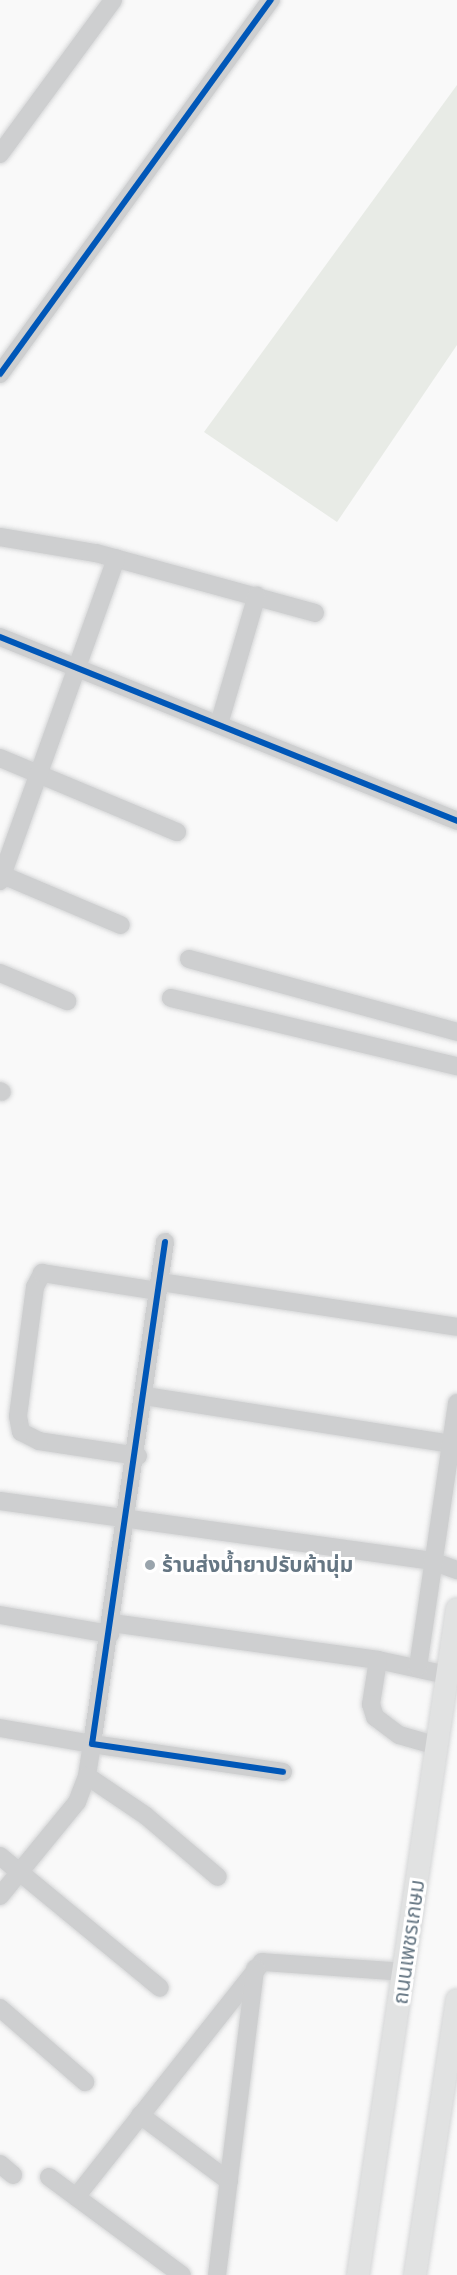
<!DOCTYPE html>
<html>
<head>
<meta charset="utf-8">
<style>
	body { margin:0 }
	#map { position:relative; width:457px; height:2275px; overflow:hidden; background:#f9f9f9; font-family:Roboto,"Noto Sans Thai",sans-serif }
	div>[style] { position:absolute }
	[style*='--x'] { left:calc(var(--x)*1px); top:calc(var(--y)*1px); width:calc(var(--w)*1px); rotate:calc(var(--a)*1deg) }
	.green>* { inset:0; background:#e8ebe6 }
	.roads { filter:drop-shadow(0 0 2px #d5d6d7) drop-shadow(0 0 2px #d5d6d7) }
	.minor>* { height:18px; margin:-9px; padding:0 9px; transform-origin:9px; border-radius:9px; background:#cecfd0 }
	.major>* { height:22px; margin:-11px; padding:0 11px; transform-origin:11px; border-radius:11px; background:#e1e2e2 }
	.cycleway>* { height:6px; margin:-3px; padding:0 3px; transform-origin:3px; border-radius:3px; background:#0057b8 }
	.dots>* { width:16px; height:16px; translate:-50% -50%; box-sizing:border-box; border:3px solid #fff; border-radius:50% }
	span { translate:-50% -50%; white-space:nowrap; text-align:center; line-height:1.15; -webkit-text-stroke:6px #fff; paint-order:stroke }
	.poi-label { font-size:21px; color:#657683; font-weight:700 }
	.left { translate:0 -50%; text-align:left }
	.street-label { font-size:21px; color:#657683 }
</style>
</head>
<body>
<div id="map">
	<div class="green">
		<i style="clip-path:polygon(457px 85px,457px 345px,337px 522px,204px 432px)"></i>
	</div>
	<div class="roads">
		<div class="minor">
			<i style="--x:0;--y:154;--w:191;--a:-53.7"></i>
			<i style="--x:0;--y:374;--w:462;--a:-54.1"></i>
			<i style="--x:0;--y:537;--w:97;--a:9.5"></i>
			<i style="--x:96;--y:553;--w:227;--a:15.3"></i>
			<i style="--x:0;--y:637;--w:493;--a:21.9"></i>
			<i style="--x:219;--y:724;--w:134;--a:-73.6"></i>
			<i style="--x:0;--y:758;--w:192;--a:22.7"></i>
			<i style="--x:0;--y:874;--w:131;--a:22.9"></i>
			<i style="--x:0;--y:881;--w:343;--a:-70.2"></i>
			<i style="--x:189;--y:959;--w:278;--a:15.2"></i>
			<i style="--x:0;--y:973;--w:73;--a:22.7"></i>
			<i style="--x:171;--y:998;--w:294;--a:13.4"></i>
			<i style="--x:0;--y:1091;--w:2;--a:27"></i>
			<i style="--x:165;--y:1242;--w:507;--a:98.27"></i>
			<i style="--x:92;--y:1744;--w:193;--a:8.3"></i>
			<i style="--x:160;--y:1282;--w:300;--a:8.6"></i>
			<i style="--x:145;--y:1396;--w:316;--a:8.9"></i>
			<i style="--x:138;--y:1456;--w:100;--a:-171.4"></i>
			<i style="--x:39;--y:1441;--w:20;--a:-153"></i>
			<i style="--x:21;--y:1432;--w:16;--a:-101"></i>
			<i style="--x:18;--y:1416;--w:130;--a:-82.5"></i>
			<i style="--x:35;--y:1287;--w:16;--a:-63"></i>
			<i style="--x:42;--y:1273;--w:117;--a:8.8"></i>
			<i style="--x:0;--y:1501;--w:436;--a:7.9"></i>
			<i style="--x:432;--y:1561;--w:27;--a:20"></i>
			<i style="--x:0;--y:1615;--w:112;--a:9.8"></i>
			<i style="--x:112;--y:1623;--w:269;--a:7.9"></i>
			<i style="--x:378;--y:1660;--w:71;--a:12.3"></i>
			<i style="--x:378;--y:1660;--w:45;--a:99"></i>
			<i style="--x:371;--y:1704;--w:14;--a:73"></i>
			<i style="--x:375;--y:1717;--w:30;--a:37"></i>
			<i style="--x:399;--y:1735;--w:40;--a:16"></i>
			<i style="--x:418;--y:1667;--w:267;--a:-81.6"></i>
			<i style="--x:0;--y:1728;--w:93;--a:9.9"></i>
			<i style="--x:92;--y:1744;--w:32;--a:99"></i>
			<i style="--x:0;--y:1856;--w:207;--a:39.5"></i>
			<i style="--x:0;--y:1896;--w:122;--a:-50.7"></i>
			<i style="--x:77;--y:1802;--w:28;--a:-69"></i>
			<i style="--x:87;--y:1776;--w:71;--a:34.1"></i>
			<i style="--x:146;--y:1816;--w:94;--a:40.3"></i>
			<i style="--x:0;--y:2008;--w:113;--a:41"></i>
			<i style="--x:140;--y:2115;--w:111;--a:36.6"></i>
			<i style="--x:0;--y:2164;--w:17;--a:40"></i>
			<i style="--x:49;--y:2177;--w:165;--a:36.4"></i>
			<i style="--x:76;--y:2197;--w:300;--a:-51.6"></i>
			<i style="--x:262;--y:1962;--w:142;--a:4"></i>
			<i style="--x:217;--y:2275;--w:309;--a:-82.9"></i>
		</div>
		<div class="major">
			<i style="--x:358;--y:2275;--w:673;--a:-81.54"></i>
			<i style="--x:415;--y:2275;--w:278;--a:-81.3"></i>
		</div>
	</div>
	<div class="cycleway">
		<i style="--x:0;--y:374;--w:462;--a:-54.1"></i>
		<i style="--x:0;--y:637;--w:493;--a:21.9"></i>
		<i style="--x:165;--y:1242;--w:507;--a:98.27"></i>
		<i style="--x:92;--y:1744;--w:193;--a:8.3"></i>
	</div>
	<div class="dots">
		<i style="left:150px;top:1565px;background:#99a4ac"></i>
	</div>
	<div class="poi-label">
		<span class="left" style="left:162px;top:1565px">ร้านส่งน้ำยาปรับผ้านุ่ม</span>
	</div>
	<div class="street-label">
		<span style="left:409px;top:1942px;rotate:-82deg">ถนนเพชรเกษม</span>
	</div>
</div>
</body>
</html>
